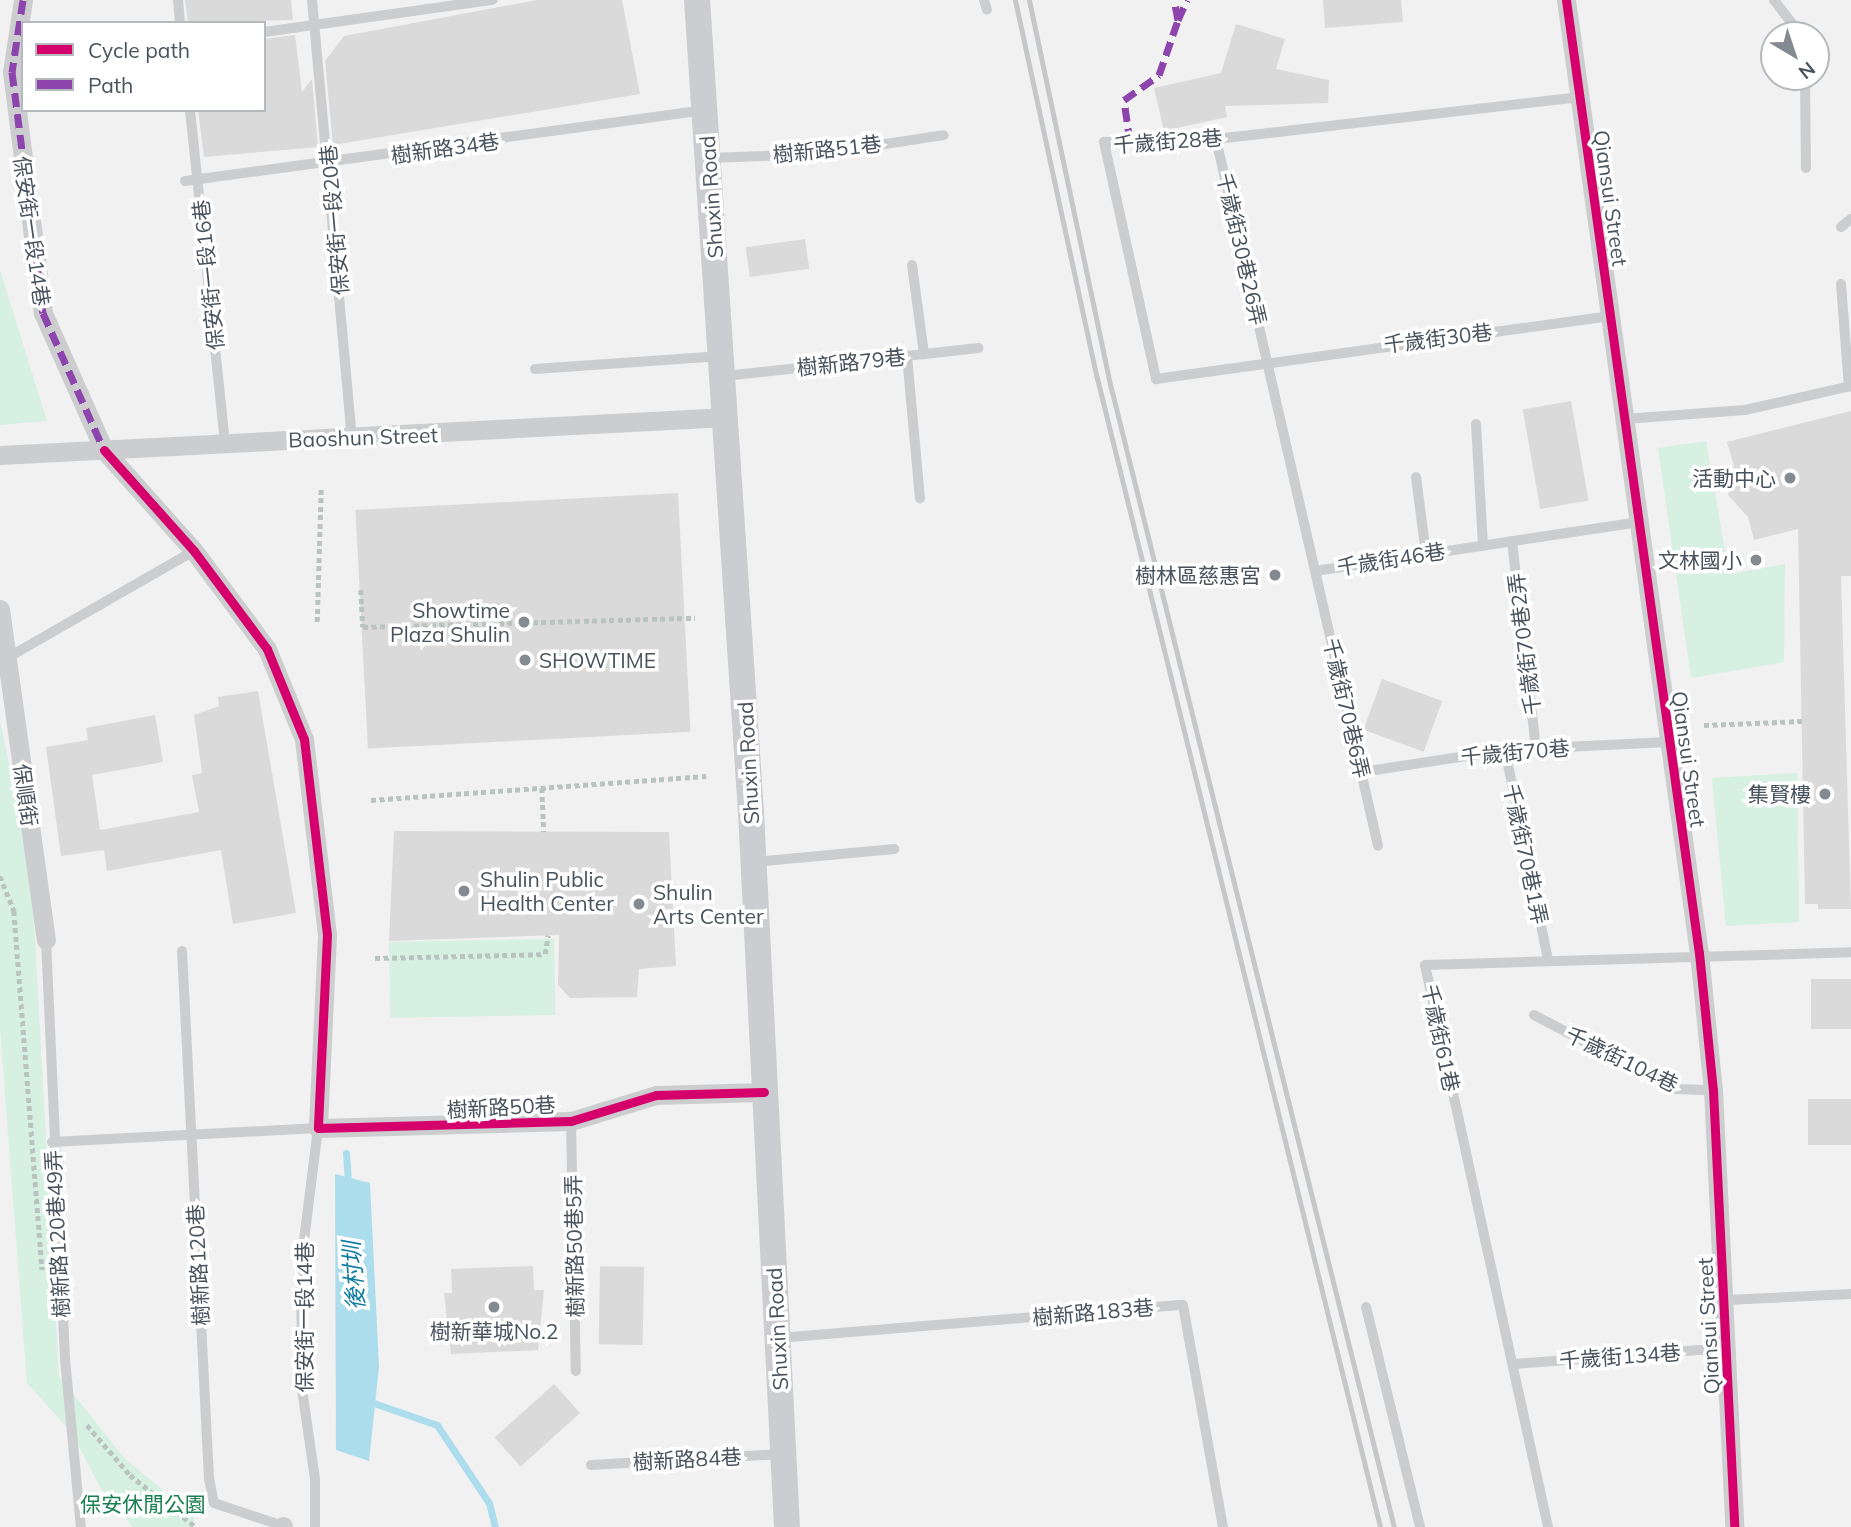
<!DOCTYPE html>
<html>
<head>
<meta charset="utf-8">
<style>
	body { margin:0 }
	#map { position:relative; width:1851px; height:1527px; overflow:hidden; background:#f1f1f1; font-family:Mulish,"Noto Sans TC",sans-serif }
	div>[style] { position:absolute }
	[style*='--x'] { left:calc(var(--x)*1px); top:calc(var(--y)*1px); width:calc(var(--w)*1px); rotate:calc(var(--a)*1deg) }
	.green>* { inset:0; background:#d6f0e1; transform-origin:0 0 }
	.water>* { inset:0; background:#acdded }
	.stream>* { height:7px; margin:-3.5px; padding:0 3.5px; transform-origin:3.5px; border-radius:3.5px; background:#acdded }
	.building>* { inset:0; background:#dadadb; transform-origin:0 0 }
	.path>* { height:4.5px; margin-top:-2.25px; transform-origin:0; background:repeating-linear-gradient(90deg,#b9c4c1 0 5px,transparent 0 8.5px) }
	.lane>* { height:10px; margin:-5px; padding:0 5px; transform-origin:5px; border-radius:5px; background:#cbcdcf }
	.street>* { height:19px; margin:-9.5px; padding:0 9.5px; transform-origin:9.5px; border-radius:9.5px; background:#cbcdcf }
	.secondary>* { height:26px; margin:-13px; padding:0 13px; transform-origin:13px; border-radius:13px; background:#cbcdd1 }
	.rail>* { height:5px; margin:-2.5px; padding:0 2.5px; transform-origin:2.5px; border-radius:2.5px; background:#c6c7c9 }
	.quiet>* { height:7px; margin-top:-3.5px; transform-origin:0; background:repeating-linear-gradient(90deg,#8e44ad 0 14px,transparent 0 21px) }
	.cycleway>* { height:9px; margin:-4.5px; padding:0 4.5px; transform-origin:4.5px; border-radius:4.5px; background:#d6006c }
	.dots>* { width:19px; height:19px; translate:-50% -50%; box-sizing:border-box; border:4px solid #fff; border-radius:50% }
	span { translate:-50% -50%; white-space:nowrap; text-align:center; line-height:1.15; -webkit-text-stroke:7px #fff; paint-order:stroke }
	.street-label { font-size:21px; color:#48535d }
	.poi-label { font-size:21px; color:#48535d }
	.right { translate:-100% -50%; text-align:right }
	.left { translate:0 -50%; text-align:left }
	.park-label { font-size:21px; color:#197f50 }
	.water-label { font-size:23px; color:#0f7da2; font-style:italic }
	.legend { position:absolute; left:21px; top:21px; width:245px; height:91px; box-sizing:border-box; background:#fff; border:2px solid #b6babe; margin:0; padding:9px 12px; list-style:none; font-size:21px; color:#48535d }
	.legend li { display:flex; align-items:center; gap:14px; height:35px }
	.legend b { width:35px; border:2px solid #b6babe }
	.north { position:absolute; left:1760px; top:21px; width:70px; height:70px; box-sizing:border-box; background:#fff; border:2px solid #b6babe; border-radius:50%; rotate:141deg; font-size:19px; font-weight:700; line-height:28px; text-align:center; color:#48535d }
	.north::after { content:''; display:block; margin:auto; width:24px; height:32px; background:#838a91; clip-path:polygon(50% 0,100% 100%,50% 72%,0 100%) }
</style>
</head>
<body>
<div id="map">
	<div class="green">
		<i style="clip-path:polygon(0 270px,47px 421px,0 425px)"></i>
		<i style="clip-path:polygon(1706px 441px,1729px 574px,1785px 564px,1784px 662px,1691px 678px,1658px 448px)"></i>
		<i style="clip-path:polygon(0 721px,31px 866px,59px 1376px,124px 1458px,194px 1516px,193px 1527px,133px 1527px,100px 1487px,72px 1433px,27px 1383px,0 1029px)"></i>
		<i style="clip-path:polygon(1797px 773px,1799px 922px,1726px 926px,1712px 778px)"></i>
		<i style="left:554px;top:939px;width:76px;height:165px;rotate:89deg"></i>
	</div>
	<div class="water">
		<i style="clip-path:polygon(335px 1174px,370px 1183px,379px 1367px,369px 1461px,336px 1450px)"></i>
	</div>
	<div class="stream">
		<i style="--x:346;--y:1153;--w:31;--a:86"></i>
		<i style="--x:368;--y:1401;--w:73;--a:19.2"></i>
		<i style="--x:437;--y:1425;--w:94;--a:56.3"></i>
		<i style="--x:489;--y:1503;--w:25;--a:76"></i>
	</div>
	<div class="building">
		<i style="clip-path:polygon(185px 0,291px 0,293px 20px,188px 23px)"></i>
		<i style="clip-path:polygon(537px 0,622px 0,640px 94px,333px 145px,325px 61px,344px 36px)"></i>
		<i style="clip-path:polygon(1323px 0,1401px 0,1403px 22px,1325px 28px)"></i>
		<i style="clip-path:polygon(1236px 24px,1285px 39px,1276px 69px,1329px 80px,1328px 103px,1225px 106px,1227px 117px,1164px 131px,1154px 88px,1221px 73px)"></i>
		<i style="clip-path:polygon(295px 35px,302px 92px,312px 79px,318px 147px,204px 157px,198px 110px,264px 110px,264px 39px)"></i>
		<i style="left:805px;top:239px;width:30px;height:60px;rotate:82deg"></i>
		<i style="left:1571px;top:401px;width:101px;height:49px;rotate:80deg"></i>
		<i style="clip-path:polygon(1851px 411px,1851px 576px,1841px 576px,1851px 909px,1818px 909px,1818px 904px,1805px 904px,1798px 529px,1754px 540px,1748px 517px,1728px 495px,1734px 466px,1727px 442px)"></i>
		<i style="left:678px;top:493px;width:239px;height:323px;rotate:87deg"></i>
		<i style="left:1382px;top:679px;width:64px;height:54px;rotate:20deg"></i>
		<i style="clip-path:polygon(258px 691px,296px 913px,233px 924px,221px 850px,107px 871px,104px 850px,61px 856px,46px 747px,88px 740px,86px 728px,155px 715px,163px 762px,92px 775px,100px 830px,199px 812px,192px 775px,202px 773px,194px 715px,219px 706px,218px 697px)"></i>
		<i style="clip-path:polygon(394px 831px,669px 832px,676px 966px,639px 969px,637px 997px,570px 998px,558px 985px,559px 935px,389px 941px)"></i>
		<i style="left:1851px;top:979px;width:50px;height:40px;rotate:90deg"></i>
		<i style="left:1808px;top:1099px;width:43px;height:46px"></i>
		<i style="clip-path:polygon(533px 1266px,534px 1290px,544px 1290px,538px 1350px,451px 1354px,444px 1293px,452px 1293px,451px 1269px)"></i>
		<i style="left:644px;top:1267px;width:78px;height:44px;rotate:91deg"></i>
		<i style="left:554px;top:1384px;width:39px;height:80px;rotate:48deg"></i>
	</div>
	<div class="path">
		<i style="--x:361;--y:590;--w:37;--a:87"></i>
		<i style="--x:363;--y:627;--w:332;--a:-1.6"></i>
		<i style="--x:317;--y:622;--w:133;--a:-88.3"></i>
		<i style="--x:1704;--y:725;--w:98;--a:-2.3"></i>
		<i style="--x:542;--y:788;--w:44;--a:87.4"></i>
		<i style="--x:371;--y:800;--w:336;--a:-4.1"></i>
		<i style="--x:0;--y:876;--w:38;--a:68"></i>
		<i style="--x:14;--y:911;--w:360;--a:85.5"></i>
		<i style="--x:375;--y:958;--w:170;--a:-1.3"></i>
		<i style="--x:545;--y:954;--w:19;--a:-81"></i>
		<i style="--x:87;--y:1425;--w:66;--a:49.3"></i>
		<i style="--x:130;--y:1475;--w:84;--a:38.2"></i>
	</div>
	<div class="lane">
		<i style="--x:178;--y:0;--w:23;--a:85"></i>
		<i style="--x:312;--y:0;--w:441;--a:84.8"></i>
		<i style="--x:984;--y:0;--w:10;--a:73"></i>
		<i style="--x:1774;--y:0;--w:44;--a:52.4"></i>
		<i style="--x:264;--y:32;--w:231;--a:-8"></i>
		<i style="--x:1805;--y:77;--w:91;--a:89.4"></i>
		<i style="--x:1580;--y:97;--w:366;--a:173.4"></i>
		<i style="--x:1216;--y:139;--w:112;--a:178.5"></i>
		<i style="--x:1104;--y:142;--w:243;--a:77.6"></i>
		<i style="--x:1156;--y:379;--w:457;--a:-7.9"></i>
		<i style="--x:190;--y:110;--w:333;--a:84"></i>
		<i style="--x:1216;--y:139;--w:725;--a:77.09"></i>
		<i style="--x:709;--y:158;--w:110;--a:-2.1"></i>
		<i style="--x:819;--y:154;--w:126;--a:-8.6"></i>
		<i style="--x:185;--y:181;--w:525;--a:-7.77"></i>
		<i style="--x:1841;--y:227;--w:13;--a:-39"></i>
		<i style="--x:912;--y:265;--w:90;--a:82.3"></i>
		<i style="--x:1841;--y:284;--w:103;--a:85.6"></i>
		<i style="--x:907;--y:356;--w:143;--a:84.8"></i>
		<i style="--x:535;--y:369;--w:184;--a:-4"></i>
		<i style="--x:725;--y:376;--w:255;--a:-6.3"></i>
		<i style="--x:1625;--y:419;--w:120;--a:-4.3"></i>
		<i style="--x:1745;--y:410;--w:109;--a:-12.8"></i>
		<i style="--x:1476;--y:424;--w:121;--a:86.7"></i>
		<i style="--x:1416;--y:477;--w:78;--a:82.6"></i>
		<i style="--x:1512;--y:541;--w:208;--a:83.4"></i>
		<i style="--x:1315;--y:571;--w:328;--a:-8.6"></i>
		<i style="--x:7;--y:658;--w:215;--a:-29.8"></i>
		<i style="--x:1505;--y:750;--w:213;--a:78.4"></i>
		<i style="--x:1362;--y:772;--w:145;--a:-8.7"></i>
		<i style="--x:1505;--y:750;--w:164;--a:-2.8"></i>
		<i style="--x:755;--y:862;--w:140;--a:-5.3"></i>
		<i style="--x:46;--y:940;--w:419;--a:87.4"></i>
		<i style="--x:65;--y:1359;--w:169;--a:84.6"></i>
		<i style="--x:182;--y:951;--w:528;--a:87.07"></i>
		<i style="--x:209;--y:1478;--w:25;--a:79"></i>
		<i style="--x:214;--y:1503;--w:76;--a:18.4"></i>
		<i style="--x:1534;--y:1015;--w:159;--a:27.7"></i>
		<i style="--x:1675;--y:1089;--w:38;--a:2"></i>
		<i style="--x:571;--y:1121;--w:250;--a:88.9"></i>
		<i style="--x:52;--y:1142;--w:266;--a:-3"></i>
		<i style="--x:318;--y:1128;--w:138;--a:97.1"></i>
		<i style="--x:301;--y:1265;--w:124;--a:89.5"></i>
		<i style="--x:302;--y:1389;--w:91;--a:81.8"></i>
		<i style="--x:315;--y:1479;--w:48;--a:90"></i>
		<i style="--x:1726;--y:1300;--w:125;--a:-2.7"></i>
		<i style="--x:1366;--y:1307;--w:227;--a:76.2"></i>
		<i style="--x:778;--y:1338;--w:406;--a:-4.7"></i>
		<i style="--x:1183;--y:1305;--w:226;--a:79.8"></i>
		<i style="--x:1513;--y:1364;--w:215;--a:-4.3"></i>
		<i style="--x:591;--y:1465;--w:192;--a:-3.3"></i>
		<i style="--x:1548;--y:1527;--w:575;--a:-102.35"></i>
		<i style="--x:1425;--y:965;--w:426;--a:-1.7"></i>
	</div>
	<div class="street">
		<i style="--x:23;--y:0;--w:73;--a:98.7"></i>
		<i style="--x:12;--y:72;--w:243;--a:82.7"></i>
		<i style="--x:43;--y:313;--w:150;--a:66"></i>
		<i style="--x:104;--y:450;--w:135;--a:48.3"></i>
		<i style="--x:194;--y:551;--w:122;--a:53.3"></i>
		<i style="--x:267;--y:649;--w:97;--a:67.7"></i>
		<i style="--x:304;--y:739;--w:197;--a:83.3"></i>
		<i style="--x:327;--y:935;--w:193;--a:92.7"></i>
		<i style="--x:318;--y:1128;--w:253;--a:-1.6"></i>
		<i style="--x:571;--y:1121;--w:89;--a:-17"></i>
		<i style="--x:656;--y:1095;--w:108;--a:-1.6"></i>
		<i style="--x:1566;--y:0;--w:962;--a:82.06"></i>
		<i style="--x:1699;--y:953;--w:138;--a:84.2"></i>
		<i style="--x:1713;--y:1090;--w:438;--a:87.2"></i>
		<i style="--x:0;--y:455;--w:728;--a:-2.99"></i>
		<i style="--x:0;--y:609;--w:334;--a:82.1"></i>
		<i style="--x:283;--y:1526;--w:1;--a:90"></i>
	</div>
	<div class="secondary">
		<i style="--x:697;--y:0;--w:814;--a:86.2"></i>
		<i style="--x:751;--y:812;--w:716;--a:87.12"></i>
	</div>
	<div class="rail">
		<i style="--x:1015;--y:0;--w:387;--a:77.8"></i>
		<i style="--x:1097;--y:378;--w:1183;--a:76.16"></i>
		<i style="--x:1029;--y:0;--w:397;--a:78.1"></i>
		<i style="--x:1111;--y:388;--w:1174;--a:76.05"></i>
	</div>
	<div class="quiet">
		<i style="--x:23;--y:0;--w:73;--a:98.7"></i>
		<i style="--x:12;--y:72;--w:243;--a:82.7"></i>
		<i style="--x:43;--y:313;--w:150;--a:66"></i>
		<i style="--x:1178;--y:20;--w:22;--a:-66"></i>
		<i style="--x:1130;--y:142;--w:42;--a:-98.1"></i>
		<i style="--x:1124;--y:100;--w:43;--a:-35.5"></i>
		<i style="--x:1159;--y:75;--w:58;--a:-70.9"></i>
		<i style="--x:1178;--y:20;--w:20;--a:-101"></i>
	</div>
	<div class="cycleway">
		<i style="--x:1566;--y:0;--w:962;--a:82.06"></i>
		<i style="--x:1699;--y:953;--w:138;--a:84.2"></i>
		<i style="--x:1713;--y:1090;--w:438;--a:87.2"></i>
		<i style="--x:104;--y:450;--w:135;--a:48.3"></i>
		<i style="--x:194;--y:551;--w:122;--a:53.3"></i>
		<i style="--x:267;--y:649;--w:97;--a:67.7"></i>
		<i style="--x:304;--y:739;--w:197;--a:83.3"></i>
		<i style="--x:327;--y:935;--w:193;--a:92.7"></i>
		<i style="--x:318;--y:1128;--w:253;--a:-1.6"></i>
		<i style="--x:571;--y:1121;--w:89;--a:-17"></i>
		<i style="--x:656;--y:1095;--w:108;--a:-1.6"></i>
	</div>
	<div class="dots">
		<i style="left:1790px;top:478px;background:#838a91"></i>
		<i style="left:1756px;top:560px;background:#838a91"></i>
		<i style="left:1275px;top:575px;background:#838a91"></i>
		<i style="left:524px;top:622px;background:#838a91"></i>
		<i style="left:525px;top:660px;background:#838a91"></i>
		<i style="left:1825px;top:794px;background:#838a91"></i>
		<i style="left:464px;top:891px;background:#838a91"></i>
		<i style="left:639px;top:904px;background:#838a91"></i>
		<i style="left:494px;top:1307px;background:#838a91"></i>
	</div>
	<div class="street-label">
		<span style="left:1168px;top:141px;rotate:-4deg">千歲街28巷</span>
		<span style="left:445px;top:148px;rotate:-8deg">樹新路34巷</span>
		<span style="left:827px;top:149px;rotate:-6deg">樹新路51巷</span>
		<span style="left:711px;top:197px;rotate:-94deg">Shuxin Road</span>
		<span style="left:1611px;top:198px;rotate:82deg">Qiansui Street</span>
		<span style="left:334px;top:220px;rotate:-95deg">保安街一段20巷</span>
		<span style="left:32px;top:231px;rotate:82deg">保安街一段14巷</span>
		<span style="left:1242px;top:249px;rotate:77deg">千歲街30巷26弄</span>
		<span style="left:208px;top:275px;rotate:-96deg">保安街一段16巷</span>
		<span style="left:1438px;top:338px;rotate:-7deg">千歲街30巷</span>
		<span style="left:851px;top:362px;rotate:-6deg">樹新路79巷</span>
		<span style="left:363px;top:437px;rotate:-2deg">Baoshun Street</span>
		<span style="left:1391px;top:559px;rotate:-9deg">千歲街46巷</span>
		<span style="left:1524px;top:644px;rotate:-97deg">千歲街70巷2弄</span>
		<span style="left:1347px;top:708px;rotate:77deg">千歲街70巷6弄</span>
		<span style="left:1515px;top:752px;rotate:-5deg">千歲街70巷</span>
		<span style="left:1689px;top:759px;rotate:82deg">Qiansui Street</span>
		<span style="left:748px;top:763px;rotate:-93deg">Shuxin Road</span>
		<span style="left:26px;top:795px;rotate:82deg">保順街</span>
		<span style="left:1526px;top:854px;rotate:78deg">千歲街70巷1弄</span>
		<span style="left:1441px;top:1038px;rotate:78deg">千歲街61巷</span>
		<span style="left:1622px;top:1059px;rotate:26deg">千歲街104巷</span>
		<span style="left:501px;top:1107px;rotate:-3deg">樹新路50巷</span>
		<span style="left:57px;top:1234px;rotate:-93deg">樹新路120巷49弄</span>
		<span style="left:574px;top:1246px;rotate:-91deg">樹新路50巷5弄</span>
		<span style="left:198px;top:1265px;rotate:-93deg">樹新路120巷</span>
		<span style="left:1093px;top:1312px;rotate:-5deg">樹新路183巷</span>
		<span style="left:304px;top:1317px;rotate:-90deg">保安街一段14巷</span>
		<span style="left:1708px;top:1326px;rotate:-93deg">Qiansui Street</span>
		<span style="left:777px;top:1329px;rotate:-93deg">Shuxin Road</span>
		<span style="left:1620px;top:1356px;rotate:-4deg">千歲街134巷</span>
		<span style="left:687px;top:1459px;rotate:-3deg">樹新路84巷</span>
	</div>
	<div class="poi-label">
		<span class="right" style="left:1776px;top:478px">活動中心</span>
		<span class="right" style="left:1742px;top:560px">文林國小</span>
		<span class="right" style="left:1261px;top:575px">樹林區慈惠宮</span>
		<span class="right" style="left:510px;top:622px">Showtime<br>Plaza Shulin</span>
		<span class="left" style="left:539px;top:660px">SHOWTIME</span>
		<span class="right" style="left:1811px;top:794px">集賢樓</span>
		<span class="left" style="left:480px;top:891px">Shulin Public<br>Health Center</span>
		<span class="left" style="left:653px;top:904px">Shulin<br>Arts Center</span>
		<span style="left:494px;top:1331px">樹新華城No.2</span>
	</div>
	<div class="park-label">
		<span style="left:143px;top:1504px">保安休閒公園</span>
	</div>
	<div class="water-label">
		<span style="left:354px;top:1276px;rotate:-94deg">後村圳</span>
	</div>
	<ul class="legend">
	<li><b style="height:9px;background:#d6006c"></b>Cycle path</li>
	<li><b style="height:9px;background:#8e44ad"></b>Path</li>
	</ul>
	<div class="north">N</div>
</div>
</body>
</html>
